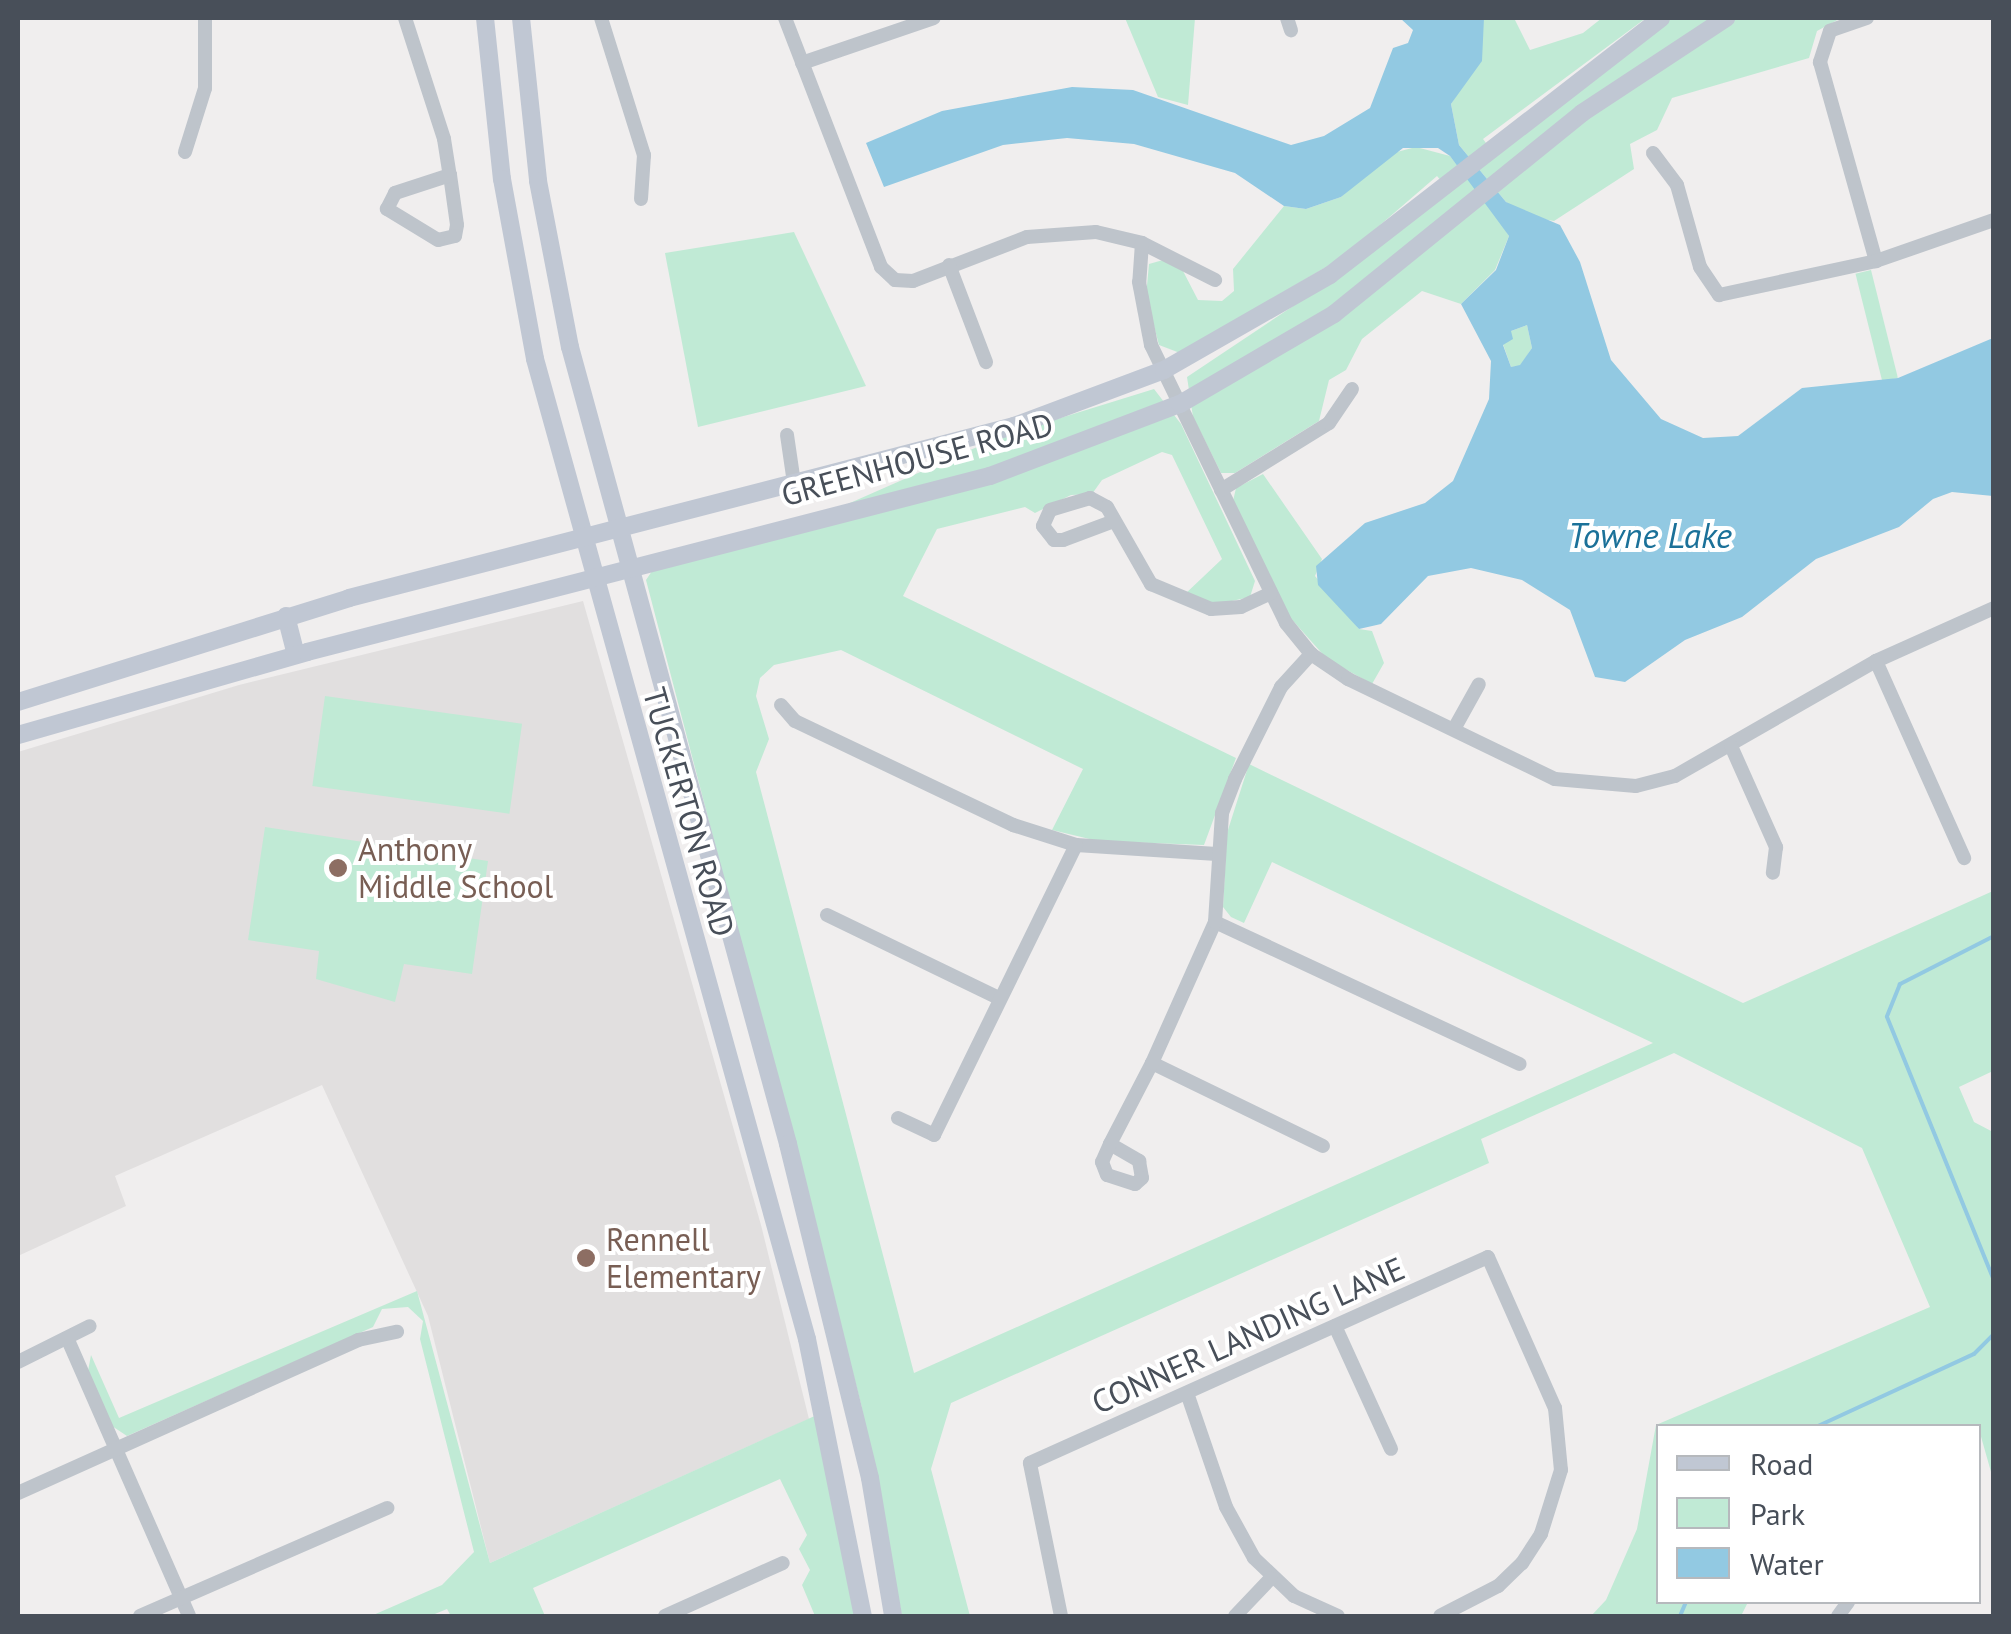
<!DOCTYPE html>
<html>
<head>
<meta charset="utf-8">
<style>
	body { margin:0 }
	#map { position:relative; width:2011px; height:1634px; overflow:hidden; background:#f0eeee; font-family:"PT Sans",sans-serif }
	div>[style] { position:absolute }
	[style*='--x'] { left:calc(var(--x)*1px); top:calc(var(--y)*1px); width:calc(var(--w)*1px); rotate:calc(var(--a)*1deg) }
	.education>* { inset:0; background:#e1dfdf }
	.green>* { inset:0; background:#c0ead5; transform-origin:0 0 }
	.water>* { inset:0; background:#92c9e2 }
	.stream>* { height:4px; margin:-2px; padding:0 2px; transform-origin:2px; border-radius:2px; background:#92c9e2 }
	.minor>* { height:14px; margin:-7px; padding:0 7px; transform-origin:7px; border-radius:7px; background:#bec4cb }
	.secondary>* { height:18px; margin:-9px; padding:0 9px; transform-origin:9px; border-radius:9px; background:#c0c7d3 }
	.dots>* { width:28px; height:28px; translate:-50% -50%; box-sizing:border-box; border:5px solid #fff; border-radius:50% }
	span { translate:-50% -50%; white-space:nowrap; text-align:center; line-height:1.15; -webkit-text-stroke:8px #fff; paint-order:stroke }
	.street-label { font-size:32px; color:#484f59 }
	.education-label { font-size:32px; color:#785e54 }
	.left { translate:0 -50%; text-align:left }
	.water-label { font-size:35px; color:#1b7199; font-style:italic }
	.frame { position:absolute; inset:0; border:20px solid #484f59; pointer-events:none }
	.legend { position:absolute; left:1656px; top:1424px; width:325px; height:180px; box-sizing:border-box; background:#fff; border:2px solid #b6b9bd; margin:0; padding:12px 18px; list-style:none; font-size:30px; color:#484f59 }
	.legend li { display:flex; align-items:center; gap:20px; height:50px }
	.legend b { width:50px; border:2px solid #b6b9bd }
</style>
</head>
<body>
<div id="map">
	<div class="education">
		<i style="clip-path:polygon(583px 601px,761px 1225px,809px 1419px,490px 1563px,428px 1316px,322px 1085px,115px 1176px,126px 1206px,18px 1256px,18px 752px,239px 685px)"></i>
	</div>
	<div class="green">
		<i style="clip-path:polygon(1125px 18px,1195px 18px,1188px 105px,1158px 97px)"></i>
		<i style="clip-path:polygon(1484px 18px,1514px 18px,1530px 50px,1583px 33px,1602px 18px,1646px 18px,1483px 139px,1495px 155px,1671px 18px,1841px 18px,1817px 31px,1809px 58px,1672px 98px,1657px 130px,1630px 144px,1634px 169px,1554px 221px,1525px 216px,1506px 202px,1459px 145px,1451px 104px,1465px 82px)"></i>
		<i style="clip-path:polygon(1416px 147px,1450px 156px,1493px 211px,1509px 236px,1495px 270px,1461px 304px,1422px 291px,1362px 339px,1346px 370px,1329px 380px,1319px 421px,1235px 473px,1221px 473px,1193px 417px,1187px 377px,1353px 266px,1449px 190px,1437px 176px,1343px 257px,1180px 353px,1159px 345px,1146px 296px,1149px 264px,1163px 260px,1183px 271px,1198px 300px,1222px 301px,1234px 291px,1233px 269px,1284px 206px,1306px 209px,1341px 197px,1389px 154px)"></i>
		<i style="clip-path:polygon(794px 232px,866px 386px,698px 427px,665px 253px)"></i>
		<i style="left:1871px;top:270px;width:111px;height:16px;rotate:76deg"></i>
		<i style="clip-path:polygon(1527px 325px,1532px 348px,1520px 366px,1511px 367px,1503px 344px,1511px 331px)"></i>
		<i style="clip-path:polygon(1154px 389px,1181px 424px,1255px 581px,1250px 597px,1218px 604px,1184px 595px,1222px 559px,1172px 455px,1162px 452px,1102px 480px,1092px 494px,1071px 495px,1035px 513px,1025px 507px,937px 529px,903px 596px,1236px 758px,1204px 845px,1098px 841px,1052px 830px,1083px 769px,841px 650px,774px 665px,760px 678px,756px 696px,769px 739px,756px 772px,914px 1373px,1653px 1043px,1272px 862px,1244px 923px,1231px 917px,1223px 907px,1227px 833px,1249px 764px,1743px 1003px,1993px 891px,1993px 1071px,1959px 1087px,1974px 1122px,1993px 1132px,1993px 1479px,1978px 1426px,1658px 1426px,1658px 1602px,1748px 1602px,1741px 1616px,1591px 1616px,1606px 1600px,1637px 1529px,1656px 1425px,1930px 1307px,1862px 1148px,1674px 1053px,1481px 1139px,1489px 1163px,951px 1403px,931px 1469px,970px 1616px,902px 1616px,861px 1404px,646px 580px,652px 571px,766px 540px,1002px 436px)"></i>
		<i style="clip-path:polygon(1263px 474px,1322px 559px,1315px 576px,1359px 629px,1372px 631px,1384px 663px,1372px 684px,1327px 659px,1287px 614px,1233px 501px,1236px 488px)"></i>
		<i style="left:325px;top:696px;width:199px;height:91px;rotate:8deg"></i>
		<i style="clip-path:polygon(265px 827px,488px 861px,472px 974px,404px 964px,395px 1002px,316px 979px,319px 951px,248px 940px)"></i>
		<i style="clip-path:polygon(417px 1291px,490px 1563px,819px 1414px,857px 1616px,815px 1616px,802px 1585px,810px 1570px,799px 1549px,807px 1535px,780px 1479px,533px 1588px,545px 1616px,451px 1616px,447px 1609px,430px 1616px,371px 1616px,442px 1585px,474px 1552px,420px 1339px,423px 1321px,408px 1307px,382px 1309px,373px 1327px,127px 1436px,112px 1426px,88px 1371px,91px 1355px,119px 1418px)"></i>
	</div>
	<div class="water">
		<i style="clip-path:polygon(evenodd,1400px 18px,1484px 18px,1482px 61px,1451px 104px,1459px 145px,1506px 202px,1560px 225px,1580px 262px,1611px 360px,1661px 419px,1703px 438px,1738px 436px,1802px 388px,1898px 378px,1993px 338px,1993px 496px,1952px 492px,1933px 499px,1899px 527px,1816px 559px,1742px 617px,1685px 640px,1625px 682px,1595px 677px,1570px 610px,1522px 580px,1471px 568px,1428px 576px,1381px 624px,1359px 629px,1318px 585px,1316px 566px,1365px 523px,1425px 503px,1453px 481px,1489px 399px,1491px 361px,1461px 304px,1496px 270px,1509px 236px,1450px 156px,1438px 148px,1403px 148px,1341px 197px,1306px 209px,1284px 206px,1235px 173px,1134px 144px,1067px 138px,1003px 145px,884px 187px,866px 143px,942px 111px,1072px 87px,1133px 90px,1291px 145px,1324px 136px,1370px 108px,1393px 48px,1408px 43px,1413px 30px,1400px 18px,1527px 325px,1532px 348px,1520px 365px,1511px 367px,1503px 345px,1513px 339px,1511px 331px,1527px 325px)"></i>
	</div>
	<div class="stream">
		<i style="--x:1994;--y:936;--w:106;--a:152.9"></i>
		<i style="--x:1900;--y:984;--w:35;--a:112"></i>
		<i style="--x:1887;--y:1017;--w:285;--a:67.9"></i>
		<i style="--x:1818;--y:1426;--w:172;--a:-24.8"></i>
		<i style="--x:1974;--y:1354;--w:28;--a:-45"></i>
		<i style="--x:1680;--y:1616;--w:15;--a:-67"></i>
	</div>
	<div class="minor">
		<i style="--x:405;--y:18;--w:127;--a:72.1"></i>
		<i style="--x:444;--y:139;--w:36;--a:81"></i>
		<i style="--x:450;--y:175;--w:50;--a:82"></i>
		<i style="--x:457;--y:225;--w:11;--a:100"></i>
		<i style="--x:455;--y:236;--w:17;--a:167"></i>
		<i style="--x:438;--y:240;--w:60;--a:-148.7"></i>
		<i style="--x:387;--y:209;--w:18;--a:-63"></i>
		<i style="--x:395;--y:193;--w:58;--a:-18.1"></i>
		<i style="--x:601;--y:18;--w:144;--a:72.6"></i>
		<i style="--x:644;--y:155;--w:44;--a:93.9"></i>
		<i style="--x:785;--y:18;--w:267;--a:68.9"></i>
		<i style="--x:881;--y:267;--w:19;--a:43"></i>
		<i style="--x:895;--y:280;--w:18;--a:3"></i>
		<i style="--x:913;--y:281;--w:122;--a:-21.1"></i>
		<i style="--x:1027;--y:237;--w:69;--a:-4.1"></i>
		<i style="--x:1096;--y:232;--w:47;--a:13.4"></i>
		<i style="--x:1142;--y:243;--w:82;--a:26.9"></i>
		<i style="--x:1287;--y:18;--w:13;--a:72"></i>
		<i style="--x:1867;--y:18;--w:39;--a:161"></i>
		<i style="--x:1830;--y:31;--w:33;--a:108"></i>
		<i style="--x:1820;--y:62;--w:207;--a:74.3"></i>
		<i style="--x:802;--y:63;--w:139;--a:-18.8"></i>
		<i style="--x:185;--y:152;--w:67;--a:-72.6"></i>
		<i style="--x:205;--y:88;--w:70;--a:-90"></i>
		<i style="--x:1653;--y:153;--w:40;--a:53"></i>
		<i style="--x:1677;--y:185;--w:85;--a:74.3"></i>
		<i style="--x:1700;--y:267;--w:34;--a:56"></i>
		<i style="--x:1719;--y:295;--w:161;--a:-12.2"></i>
		<i style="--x:1876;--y:261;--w:125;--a:-19.2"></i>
		<i style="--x:1142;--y:243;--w:39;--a:94"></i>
		<i style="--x:1139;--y:282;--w:64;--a:79.2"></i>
		<i style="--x:1151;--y:345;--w:309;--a:64.1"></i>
		<i style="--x:1286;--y:623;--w:40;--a:51"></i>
		<i style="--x:1311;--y:654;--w:45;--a:34"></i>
		<i style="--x:1348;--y:679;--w:230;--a:25.8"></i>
		<i style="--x:1555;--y:779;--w:81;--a:4.9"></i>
		<i style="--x:1636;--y:786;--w:40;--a:-14.4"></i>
		<i style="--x:1675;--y:776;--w:232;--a:-29.8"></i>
		<i style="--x:1876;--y:661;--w:129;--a:-24.2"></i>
		<i style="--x:949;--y:265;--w:104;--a:69.1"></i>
		<i style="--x:787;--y:435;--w:49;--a:81.7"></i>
		<i style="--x:1221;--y:490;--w:127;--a:-31.8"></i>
		<i style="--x:1329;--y:423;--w:41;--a:-55.9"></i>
		<i style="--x:1114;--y:521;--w:54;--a:159.6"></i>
		<i style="--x:1063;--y:540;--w:9;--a:180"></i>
		<i style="--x:1054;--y:540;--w:18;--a:-128"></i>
		<i style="--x:1043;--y:526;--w:17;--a:-66"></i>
		<i style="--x:1050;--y:510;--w:42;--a:-16.7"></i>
		<i style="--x:1090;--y:498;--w:19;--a:28"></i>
		<i style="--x:1107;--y:507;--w:89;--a:60.3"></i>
		<i style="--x:1151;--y:584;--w:65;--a:22.6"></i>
		<i style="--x:1211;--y:609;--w:30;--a:-4"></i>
		<i style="--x:1241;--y:607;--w:33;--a:-25"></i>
		<i style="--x:1876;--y:661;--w:216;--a:65.9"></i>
		<i style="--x:781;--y:705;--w:21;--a:49"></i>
		<i style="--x:795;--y:721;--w:242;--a:25.5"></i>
		<i style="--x:1013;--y:825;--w:66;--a:17.6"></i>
		<i style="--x:1076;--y:845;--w:141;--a:3.7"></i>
		<i style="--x:1454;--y:729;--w:51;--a:-60.9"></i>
		<i style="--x:1731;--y:746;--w:111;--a:66"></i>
		<i style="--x:1776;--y:847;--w:26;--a:97"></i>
		<i style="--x:827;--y:915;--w:191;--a:25.8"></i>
		<i style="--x:1215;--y:922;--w:336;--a:25"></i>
		<i style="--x:1152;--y:1063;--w:190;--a:25.9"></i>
		<i style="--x:898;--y:1118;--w:40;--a:25"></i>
		<i style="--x:934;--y:1135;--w:323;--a:-63.9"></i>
		<i style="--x:1110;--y:1144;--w:34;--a:30"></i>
		<i style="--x:1139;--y:1161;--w:17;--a:80"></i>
		<i style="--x:1142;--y:1178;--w:9;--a:139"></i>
		<i style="--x:1135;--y:1184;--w:29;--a:-162"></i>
		<i style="--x:1107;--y:1175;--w:14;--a:-111"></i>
		<i style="--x:1102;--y:1162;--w:20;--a:-66"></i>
		<i style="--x:1110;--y:1144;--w:91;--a:-62.6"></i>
		<i style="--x:1152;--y:1063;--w:154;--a:-65.9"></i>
		<i style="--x:1215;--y:922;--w:109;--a:-86.3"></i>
		<i style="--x:1222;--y:813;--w:36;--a:-69"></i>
		<i style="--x:1235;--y:779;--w:103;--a:-63.4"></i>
		<i style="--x:1281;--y:687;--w:45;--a:-47.7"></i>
		<i style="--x:1335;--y:1326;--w:135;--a:65.5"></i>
		<i style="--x:68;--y:1340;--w:301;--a:66.3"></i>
		<i style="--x:18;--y:1362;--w:80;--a:-26.6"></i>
		<i style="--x:1187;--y:1393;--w:120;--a:71.1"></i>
		<i style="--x:1226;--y:1507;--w:58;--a:61.2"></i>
		<i style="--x:1254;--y:1558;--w:55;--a:43.5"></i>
		<i style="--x:1294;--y:1596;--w:48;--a:24.4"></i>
		<i style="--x:18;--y:1493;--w:373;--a:-24.2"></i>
		<i style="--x:358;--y:1340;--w:40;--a:-12"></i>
		<i style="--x:140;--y:1616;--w:270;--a:-23.6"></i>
		<i style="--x:665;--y:1616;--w:129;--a:-24.2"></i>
		<i style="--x:1061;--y:1616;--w:156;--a:-101.5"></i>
		<i style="--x:1030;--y:1463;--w:502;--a:-24.22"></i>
		<i style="--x:1488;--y:1257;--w:165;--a:66.1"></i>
		<i style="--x:1555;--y:1408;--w:62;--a:84.5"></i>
		<i style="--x:1561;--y:1470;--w:67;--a:107.4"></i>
		<i style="--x:1541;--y:1534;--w:35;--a:123"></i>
		<i style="--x:1522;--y:1563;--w:33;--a:136"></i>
		<i style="--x:1498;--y:1586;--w:65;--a:152.7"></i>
		<i style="--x:1235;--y:1616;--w:52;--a:-46.5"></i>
		<i style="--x:1838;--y:1616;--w:17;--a:-54"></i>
	</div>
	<div class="secondary">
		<i style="--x:485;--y:18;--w:162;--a:84"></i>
		<i style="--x:502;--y:179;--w:183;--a:79.6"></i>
		<i style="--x:535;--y:359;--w:1017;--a:74.49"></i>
		<i style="--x:807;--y:1339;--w:283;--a:78.6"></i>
		<i style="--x:521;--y:18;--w:164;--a:84"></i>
		<i style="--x:538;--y:181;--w:169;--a:79.1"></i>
		<i style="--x:570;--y:347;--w:826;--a:74.7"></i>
		<i style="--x:788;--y:1144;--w:344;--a:76.2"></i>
		<i style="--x:870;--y:1478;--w:140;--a:80.5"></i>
		<i style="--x:286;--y:616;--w:40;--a:75.6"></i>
		<i style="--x:18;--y:702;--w:347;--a:-17.4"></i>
		<i style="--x:349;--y:598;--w:687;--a:-14.5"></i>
		<i style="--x:1014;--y:426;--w:160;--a:-20.5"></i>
		<i style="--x:1164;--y:370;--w:191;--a:-29.8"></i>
		<i style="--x:1330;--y:275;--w:419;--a:-37.8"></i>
		<i style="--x:18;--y:735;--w:301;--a:-16"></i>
		<i style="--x:307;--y:652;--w:705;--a:-14.45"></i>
		<i style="--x:990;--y:476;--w:203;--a:-20.8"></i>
		<i style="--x:1180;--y:404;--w:178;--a:-30.3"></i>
		<i style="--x:1334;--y:314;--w:319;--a:-39"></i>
		<i style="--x:1582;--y:113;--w:173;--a:-33.4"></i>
	</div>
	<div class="dots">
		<i style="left:338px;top:868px;background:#8d6e63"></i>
		<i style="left:586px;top:1258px;background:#8d6e63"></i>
	</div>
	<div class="street-label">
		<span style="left:917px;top:459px;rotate:-15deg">GREENHOUSE ROAD</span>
		<span style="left:689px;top:812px;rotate:74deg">TUCKERTON ROAD</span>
		<span style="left:1248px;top:1335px;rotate:-24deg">CONNER LANDING LANE</span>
	</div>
	<div class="education-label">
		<span class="left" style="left:358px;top:868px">Anthony<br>Middle School</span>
		<span class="left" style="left:606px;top:1258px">Rennell<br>Elementary</span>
	</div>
	<div class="water-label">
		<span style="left:1650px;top:535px">Towne Lake</span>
	</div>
	<div class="frame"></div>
	<ul class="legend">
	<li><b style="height:12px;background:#c0c7d3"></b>Road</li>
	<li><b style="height:28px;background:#c0ead5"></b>Park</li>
	<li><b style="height:28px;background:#92c9e2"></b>Water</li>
	</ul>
</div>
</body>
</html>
